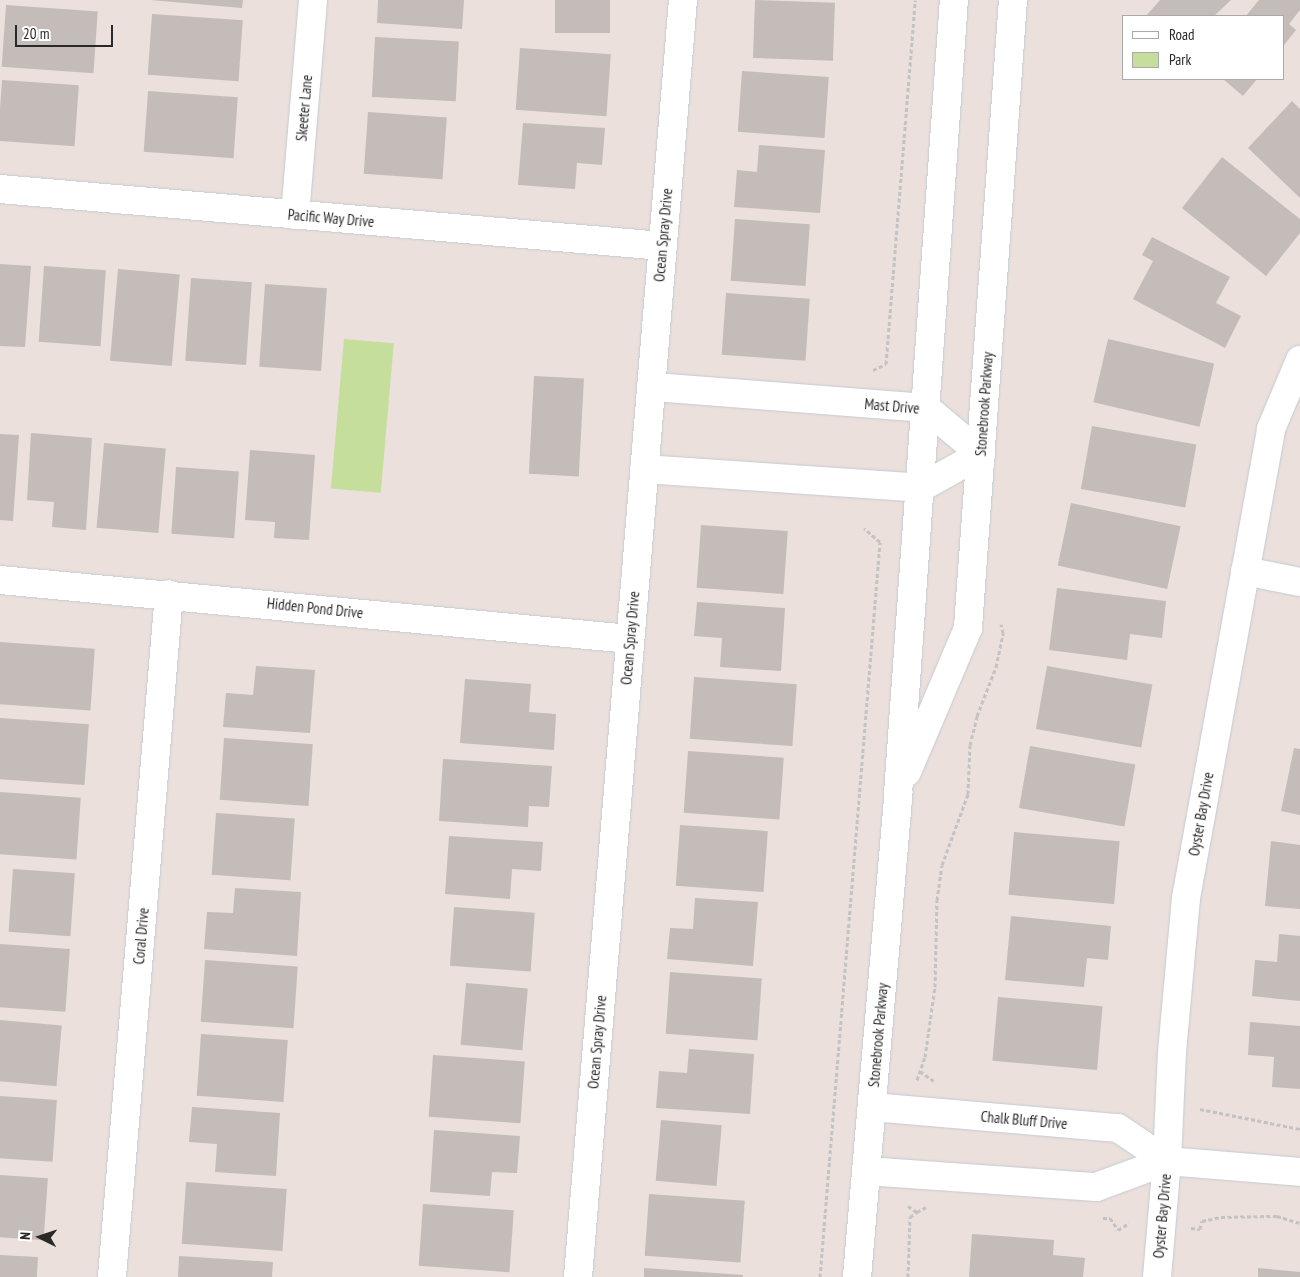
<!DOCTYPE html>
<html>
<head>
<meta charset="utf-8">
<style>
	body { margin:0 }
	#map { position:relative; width:1300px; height:1277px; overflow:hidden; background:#ebe0dc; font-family:"PT Sans Narrow",sans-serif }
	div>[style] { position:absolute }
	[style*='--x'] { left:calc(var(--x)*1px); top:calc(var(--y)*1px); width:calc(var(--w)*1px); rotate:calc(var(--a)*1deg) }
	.green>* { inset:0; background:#c5de9c; transform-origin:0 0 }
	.building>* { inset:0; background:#c3bcb8; transform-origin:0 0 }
	.path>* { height:3px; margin-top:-1.5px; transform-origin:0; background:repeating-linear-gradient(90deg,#c3c3c3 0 4px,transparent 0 6.5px) }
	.roads { filter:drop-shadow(0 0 1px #c4cbd2) drop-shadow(0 0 1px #c4cbd2) }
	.street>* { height:28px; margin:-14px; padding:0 14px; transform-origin:14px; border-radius:14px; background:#fff }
	.secondary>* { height:28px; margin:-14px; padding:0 14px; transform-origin:14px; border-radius:14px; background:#fff }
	span { translate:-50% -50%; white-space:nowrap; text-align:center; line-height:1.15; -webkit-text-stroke:5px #fff; paint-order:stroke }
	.street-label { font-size:15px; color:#292929 }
	.legend { position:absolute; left:1122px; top:15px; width:162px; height:65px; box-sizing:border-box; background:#fff; border:1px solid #a9a9a9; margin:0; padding:6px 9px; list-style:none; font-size:15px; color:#292929 }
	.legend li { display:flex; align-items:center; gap:10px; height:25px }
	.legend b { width:25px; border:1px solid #a9a9a9 }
	.north { position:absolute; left:15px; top:1212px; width:50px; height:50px; -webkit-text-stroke:4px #fff; paint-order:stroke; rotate:274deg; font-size:14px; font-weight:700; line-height:20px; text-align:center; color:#292929 }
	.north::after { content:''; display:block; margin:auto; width:18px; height:22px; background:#292929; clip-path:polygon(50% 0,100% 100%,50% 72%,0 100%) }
	.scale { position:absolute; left:15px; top:25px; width:98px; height:22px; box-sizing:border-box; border:2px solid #292929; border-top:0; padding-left:6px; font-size:15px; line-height:18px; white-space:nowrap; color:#292929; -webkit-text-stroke:4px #fff; paint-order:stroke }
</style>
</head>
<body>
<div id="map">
	<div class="green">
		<i style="left:344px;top:339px;width:50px;height:150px;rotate:5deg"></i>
	</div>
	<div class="building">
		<i style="clip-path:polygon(150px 0,243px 0,242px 8px)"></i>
		<i style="clip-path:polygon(378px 0,464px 0,462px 29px,377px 23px)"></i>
		<i style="left:555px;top:0;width:55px;height:33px"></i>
		<i style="left:755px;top:0;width:80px;height:58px;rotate:2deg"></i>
		<i style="clip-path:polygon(1160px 0,1231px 0,1214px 16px,1146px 16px)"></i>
		<i style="clip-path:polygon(1259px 0,1300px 0,1300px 10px,1289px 24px,1296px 30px,1284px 45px,1284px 16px,1246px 16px)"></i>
		<i style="left:6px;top:5px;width:92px;height:62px;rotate:4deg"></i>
		<i style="left:152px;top:14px;width:91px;height:61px;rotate:4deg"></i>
		<i style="left:375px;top:37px;width:84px;height:60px;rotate:3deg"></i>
		<i style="left:520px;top:48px;width:91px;height:62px;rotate:4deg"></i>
		<i style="left:742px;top:71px;width:87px;height:61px;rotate:4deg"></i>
		<i style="clip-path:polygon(1223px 79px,1257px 79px,1243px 96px)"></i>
		<i style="left:2px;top:80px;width:77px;height:61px;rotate:4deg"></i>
		<i style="left:148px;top:91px;width:90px;height:61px;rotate:4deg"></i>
		<i style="clip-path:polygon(1292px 101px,1300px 109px,1300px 198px,1248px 148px)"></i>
		<i style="left:368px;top:112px;width:79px;height:62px;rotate:4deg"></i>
		<i style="clip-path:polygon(523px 123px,605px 128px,602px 165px,577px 163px,575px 189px,518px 185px)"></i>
		<i style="clip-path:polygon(759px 145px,825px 150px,820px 213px,734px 207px,737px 170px,757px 172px)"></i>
		<i style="clip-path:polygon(1222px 157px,1300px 219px,1300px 233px,1266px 276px,1182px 208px)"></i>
		<i style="left:735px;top:219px;width:75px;height:62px;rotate:4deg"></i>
		<i style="clip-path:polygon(1152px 237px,1230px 277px,1216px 303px,1241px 316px,1225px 348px,1133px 299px,1153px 261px,1142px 255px)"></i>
		<i style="clip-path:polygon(0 264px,31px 266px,25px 347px,0 346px)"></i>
		<i style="left:44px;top:266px;width:62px;height:76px;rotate:4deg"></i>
		<i style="left:118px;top:269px;width:62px;height:92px;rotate:5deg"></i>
		<i style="left:191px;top:278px;width:61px;height:83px;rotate:4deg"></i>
		<i style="left:265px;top:284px;width:62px;height:83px;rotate:4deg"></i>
		<i style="left:726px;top:293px;width:84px;height:62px;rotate:4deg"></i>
		<i style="left:1108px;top:339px;width:109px;height:65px;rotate:13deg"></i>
		<i style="left:534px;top:376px;width:50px;height:98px;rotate:3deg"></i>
		<i style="left:1092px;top:426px;width:106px;height:64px;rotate:10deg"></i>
		<i style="clip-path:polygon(31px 433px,92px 438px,86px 530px,52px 527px,54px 502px,27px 500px)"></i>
		<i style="clip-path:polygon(0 434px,19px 435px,13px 521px,0 520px)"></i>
		<i style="left:104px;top:443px;width:62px;height:85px;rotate:5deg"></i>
		<i style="clip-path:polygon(250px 450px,315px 455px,309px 540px,274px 538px,275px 522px,245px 520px)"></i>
		<i style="left:176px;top:467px;width:63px;height:67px;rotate:4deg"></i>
		<i style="left:1071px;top:503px;width:112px;height:64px;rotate:12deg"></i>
		<i style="left:701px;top:525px;width:87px;height:63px;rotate:4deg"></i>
		<i style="clip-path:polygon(1057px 588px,1166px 601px,1162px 638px,1130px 634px,1127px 660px,1049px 650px)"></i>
		<i style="clip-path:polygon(697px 602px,785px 608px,781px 671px,720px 667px,722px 638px,694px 636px)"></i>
		<i style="left:0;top:642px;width:95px;height:62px;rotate:4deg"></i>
		<i style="clip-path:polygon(256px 666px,315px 670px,310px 733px,223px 727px,226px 693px,253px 695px)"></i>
		<i style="left:1047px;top:666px;width:107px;height:64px;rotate:10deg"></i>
		<i style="left:694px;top:677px;width:103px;height:62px;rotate:4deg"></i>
		<i style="clip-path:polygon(465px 679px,531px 684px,529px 712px,556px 714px,554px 750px,460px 743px)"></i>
		<i style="left:0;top:718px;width:89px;height:61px;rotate:4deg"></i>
		<i style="left:224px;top:738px;width:89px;height:62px;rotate:4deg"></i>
		<i style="left:1030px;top:746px;width:107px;height:63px;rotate:10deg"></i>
		<i style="clip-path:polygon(1294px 748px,1300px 749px,1300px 815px,1281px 811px)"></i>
		<i style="left:688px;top:751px;width:96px;height:62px;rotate:4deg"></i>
		<i style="clip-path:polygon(443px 759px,552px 766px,549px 807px,529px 806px,528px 827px,439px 821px)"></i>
		<i style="left:0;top:792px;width:81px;height:62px;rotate:4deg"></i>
		<i style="left:216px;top:813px;width:79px;height:62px;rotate:4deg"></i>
		<i style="left:680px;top:825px;width:88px;height:61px;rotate:4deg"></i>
		<i style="left:1014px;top:832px;width:106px;height:63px;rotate:5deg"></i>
		<i style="clip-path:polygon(449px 836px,543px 842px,541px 871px,512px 869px,510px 899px,445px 894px)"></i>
		<i style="clip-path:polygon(1271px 841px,1300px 845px,1300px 909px,1265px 906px)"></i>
		<i style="left:13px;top:869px;width:62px;height:63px;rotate:4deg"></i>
		<i style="clip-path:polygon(235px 888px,301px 892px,297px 956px,204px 949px,207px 912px,233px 913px)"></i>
		<i style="clip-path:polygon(695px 898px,758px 902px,753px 966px,667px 959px,670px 928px,693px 929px)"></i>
		<i style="left:454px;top:907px;width:81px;height:59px;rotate:4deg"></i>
		<i style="clip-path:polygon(1011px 916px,1111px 926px,1108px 960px,1087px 958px,1084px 987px,1005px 980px)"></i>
		<i style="clip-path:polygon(1279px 934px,1300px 936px,1300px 1001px,1252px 996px,1255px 960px,1277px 962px)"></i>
		<i style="left:0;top:944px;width:70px;height:63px;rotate:4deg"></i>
		<i style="left:205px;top:960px;width:93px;height:62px;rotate:4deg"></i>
		<i style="left:670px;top:972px;width:92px;height:62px;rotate:4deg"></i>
		<i style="left:466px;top:983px;width:62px;height:62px;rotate:5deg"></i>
		<i style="left:998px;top:997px;width:105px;height:64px;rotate:5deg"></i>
		<i style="left:0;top:1020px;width:62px;height:61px;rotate:5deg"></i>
		<i style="clip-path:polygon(1250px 1022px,1300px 1026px,1300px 1089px,1272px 1087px,1274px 1057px,1248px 1055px)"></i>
		<i style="left:201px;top:1034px;width:87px;height:62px;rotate:4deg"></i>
		<i style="clip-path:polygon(689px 1049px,754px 1054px,750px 1114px,656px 1108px,659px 1071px,687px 1073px)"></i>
		<i style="left:433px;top:1055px;width:92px;height:62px;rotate:4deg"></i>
		<i style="left:0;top:1096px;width:57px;height:62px;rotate:4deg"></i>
		<i style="clip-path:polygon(192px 1107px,280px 1113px,276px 1176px,215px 1172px,217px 1144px,189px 1142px)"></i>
		<i style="left:661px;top:1120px;width:61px;height:61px;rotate:5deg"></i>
		<i style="clip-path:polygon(434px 1130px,520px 1136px,517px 1173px,492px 1172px,490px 1196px,430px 1192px)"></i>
		<i style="left:0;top:1175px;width:48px;height:62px;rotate:4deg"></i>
		<i style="left:186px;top:1182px;width:101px;height:62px;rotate:4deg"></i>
		<i style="left:649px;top:1194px;width:96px;height:62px;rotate:4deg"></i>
		<i style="left:423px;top:1204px;width:91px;height:62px;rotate:4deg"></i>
		<i style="clip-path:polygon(972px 1234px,1054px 1240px,1053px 1255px,1085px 1258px,1083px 1277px,969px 1277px)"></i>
		<i style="left:0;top:1255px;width:38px;height:22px;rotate:3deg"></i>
		<i style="clip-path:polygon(179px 1256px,273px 1262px,272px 1277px,178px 1277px)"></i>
		<i style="clip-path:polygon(644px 1268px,743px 1275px,743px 1277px,644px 1277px)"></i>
		<i style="clip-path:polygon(1258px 1268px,1300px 1272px,1300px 1277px,1258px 1277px)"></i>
	</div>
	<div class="path">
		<i style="--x:873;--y:370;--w:14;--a:-25"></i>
		<i style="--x:886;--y:364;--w:365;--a:-85.4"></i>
		<i style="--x:920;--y:1071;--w:17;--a:36"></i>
		<i style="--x:917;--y:1080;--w:24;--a:-71"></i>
		<i style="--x:925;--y:1057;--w:71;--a:-81.9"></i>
		<i style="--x:935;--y:987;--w:87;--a:-88.7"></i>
		<i style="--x:937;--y:900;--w:35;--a:-82"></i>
		<i style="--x:942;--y:865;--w:76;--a:-69.9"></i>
		<i style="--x:968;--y:794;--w:49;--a:-87.7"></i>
		<i style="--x:970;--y:745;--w:30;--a:-76"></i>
		<i style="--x:977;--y:716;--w:53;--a:-68.8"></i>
		<i style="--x:996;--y:667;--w:35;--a:-78"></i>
		<i style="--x:1003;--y:633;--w:9;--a:-103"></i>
		<i style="--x:1200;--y:1109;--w:102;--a:11.3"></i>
		<i style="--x:908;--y:1206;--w:11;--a:34"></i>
		<i style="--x:917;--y:1212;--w:10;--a:-29"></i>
		<i style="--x:1103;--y:1218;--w:7;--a:0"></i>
		<i style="--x:1110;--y:1218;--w:14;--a:56"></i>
		<i style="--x:1118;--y:1230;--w:13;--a:-32"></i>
		<i style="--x:1191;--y:1228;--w:9;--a:6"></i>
		<i style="--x:1200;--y:1229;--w:8;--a:-76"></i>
		<i style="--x:1202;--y:1221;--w:19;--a:-12"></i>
		<i style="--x:1221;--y:1217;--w:56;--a:-1"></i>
		<i style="--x:1277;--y:1216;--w:24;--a:17"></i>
		<i style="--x:820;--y:1277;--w:737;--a:-85.33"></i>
		<i style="--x:880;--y:542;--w:21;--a:-139"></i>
		<i style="--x:908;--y:1277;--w:60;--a:-88.1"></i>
		<i style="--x:910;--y:1217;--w:9;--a:-36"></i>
	</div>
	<div class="roads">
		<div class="street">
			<i style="--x:0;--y:189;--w:664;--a:4.92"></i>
			<i style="--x:295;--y:215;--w:216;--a:-85.2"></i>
			<i style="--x:644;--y:469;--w:277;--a:3.9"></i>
			<i style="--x:920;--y:488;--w:70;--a:-29.1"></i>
			<i style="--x:981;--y:454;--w:72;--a:-140.1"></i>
			<i style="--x:926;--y:408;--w:276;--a:-175.6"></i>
			<i style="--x:1245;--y:571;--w:56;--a:11.3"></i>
			<i style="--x:0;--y:580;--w:633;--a:5.35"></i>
			<i style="--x:112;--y:1277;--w:685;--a:-85.23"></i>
			<i style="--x:578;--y:1277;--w:1281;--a:-85.3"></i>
			<i style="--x:1157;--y:1277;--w:116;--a:-85.1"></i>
			<i style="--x:1167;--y:1161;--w:109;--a:-87.4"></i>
			<i style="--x:1172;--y:1052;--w:155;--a:-84.8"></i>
			<i style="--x:1186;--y:898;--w:477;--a:-79.7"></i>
			<i style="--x:1271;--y:429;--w:75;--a:-67.2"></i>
		</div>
		<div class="secondary">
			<i style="--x:907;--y:772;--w:156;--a:-67"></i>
			<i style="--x:968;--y:628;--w:630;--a:-85.9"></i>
			<i style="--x:872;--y:1107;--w:247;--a:4.9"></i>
			<i style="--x:1118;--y:1128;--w:59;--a:34"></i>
			<i style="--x:866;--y:1171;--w:231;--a:4"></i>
			<i style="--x:1096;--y:1187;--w:76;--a:-20.1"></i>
			<i style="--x:1167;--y:1161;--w:133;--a:4.7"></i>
			<i style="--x:857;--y:1277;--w:485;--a:-85.1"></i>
			<i style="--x:898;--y:794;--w:796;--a:-85.97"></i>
		</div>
	</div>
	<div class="street-label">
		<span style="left:304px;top:108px;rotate:-85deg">Skeeter Lane</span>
		<span style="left:331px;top:218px;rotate:5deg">Pacific Way Drive</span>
		<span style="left:663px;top:235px;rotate:-85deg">Ocean Spray Drive</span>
		<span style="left:984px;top:404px;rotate:-86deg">Stonebrook Parkway</span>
		<span style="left:892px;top:406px;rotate:5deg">Mast Drive</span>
		<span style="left:315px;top:608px;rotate:6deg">Hidden Pond Drive</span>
		<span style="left:630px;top:638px;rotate:-85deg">Ocean Spray Drive</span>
		<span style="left:1201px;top:814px;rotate:-80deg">Oyster Bay Drive</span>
		<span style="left:141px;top:936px;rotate:-85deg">Coral Drive</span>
		<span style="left:878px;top:1035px;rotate:-85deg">Stonebrook Parkway</span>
		<span style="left:597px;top:1042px;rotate:-85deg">Ocean Spray Drive</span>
		<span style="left:1024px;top:1120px;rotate:5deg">Chalk Bluff Drive</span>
		<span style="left:1162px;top:1216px;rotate:-85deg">Oyster Bay Drive</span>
	</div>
	<ul class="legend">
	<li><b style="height:6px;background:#fff"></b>Road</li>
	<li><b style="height:14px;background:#c5de9c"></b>Park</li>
	</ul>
	<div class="north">N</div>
	<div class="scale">20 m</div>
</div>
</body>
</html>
